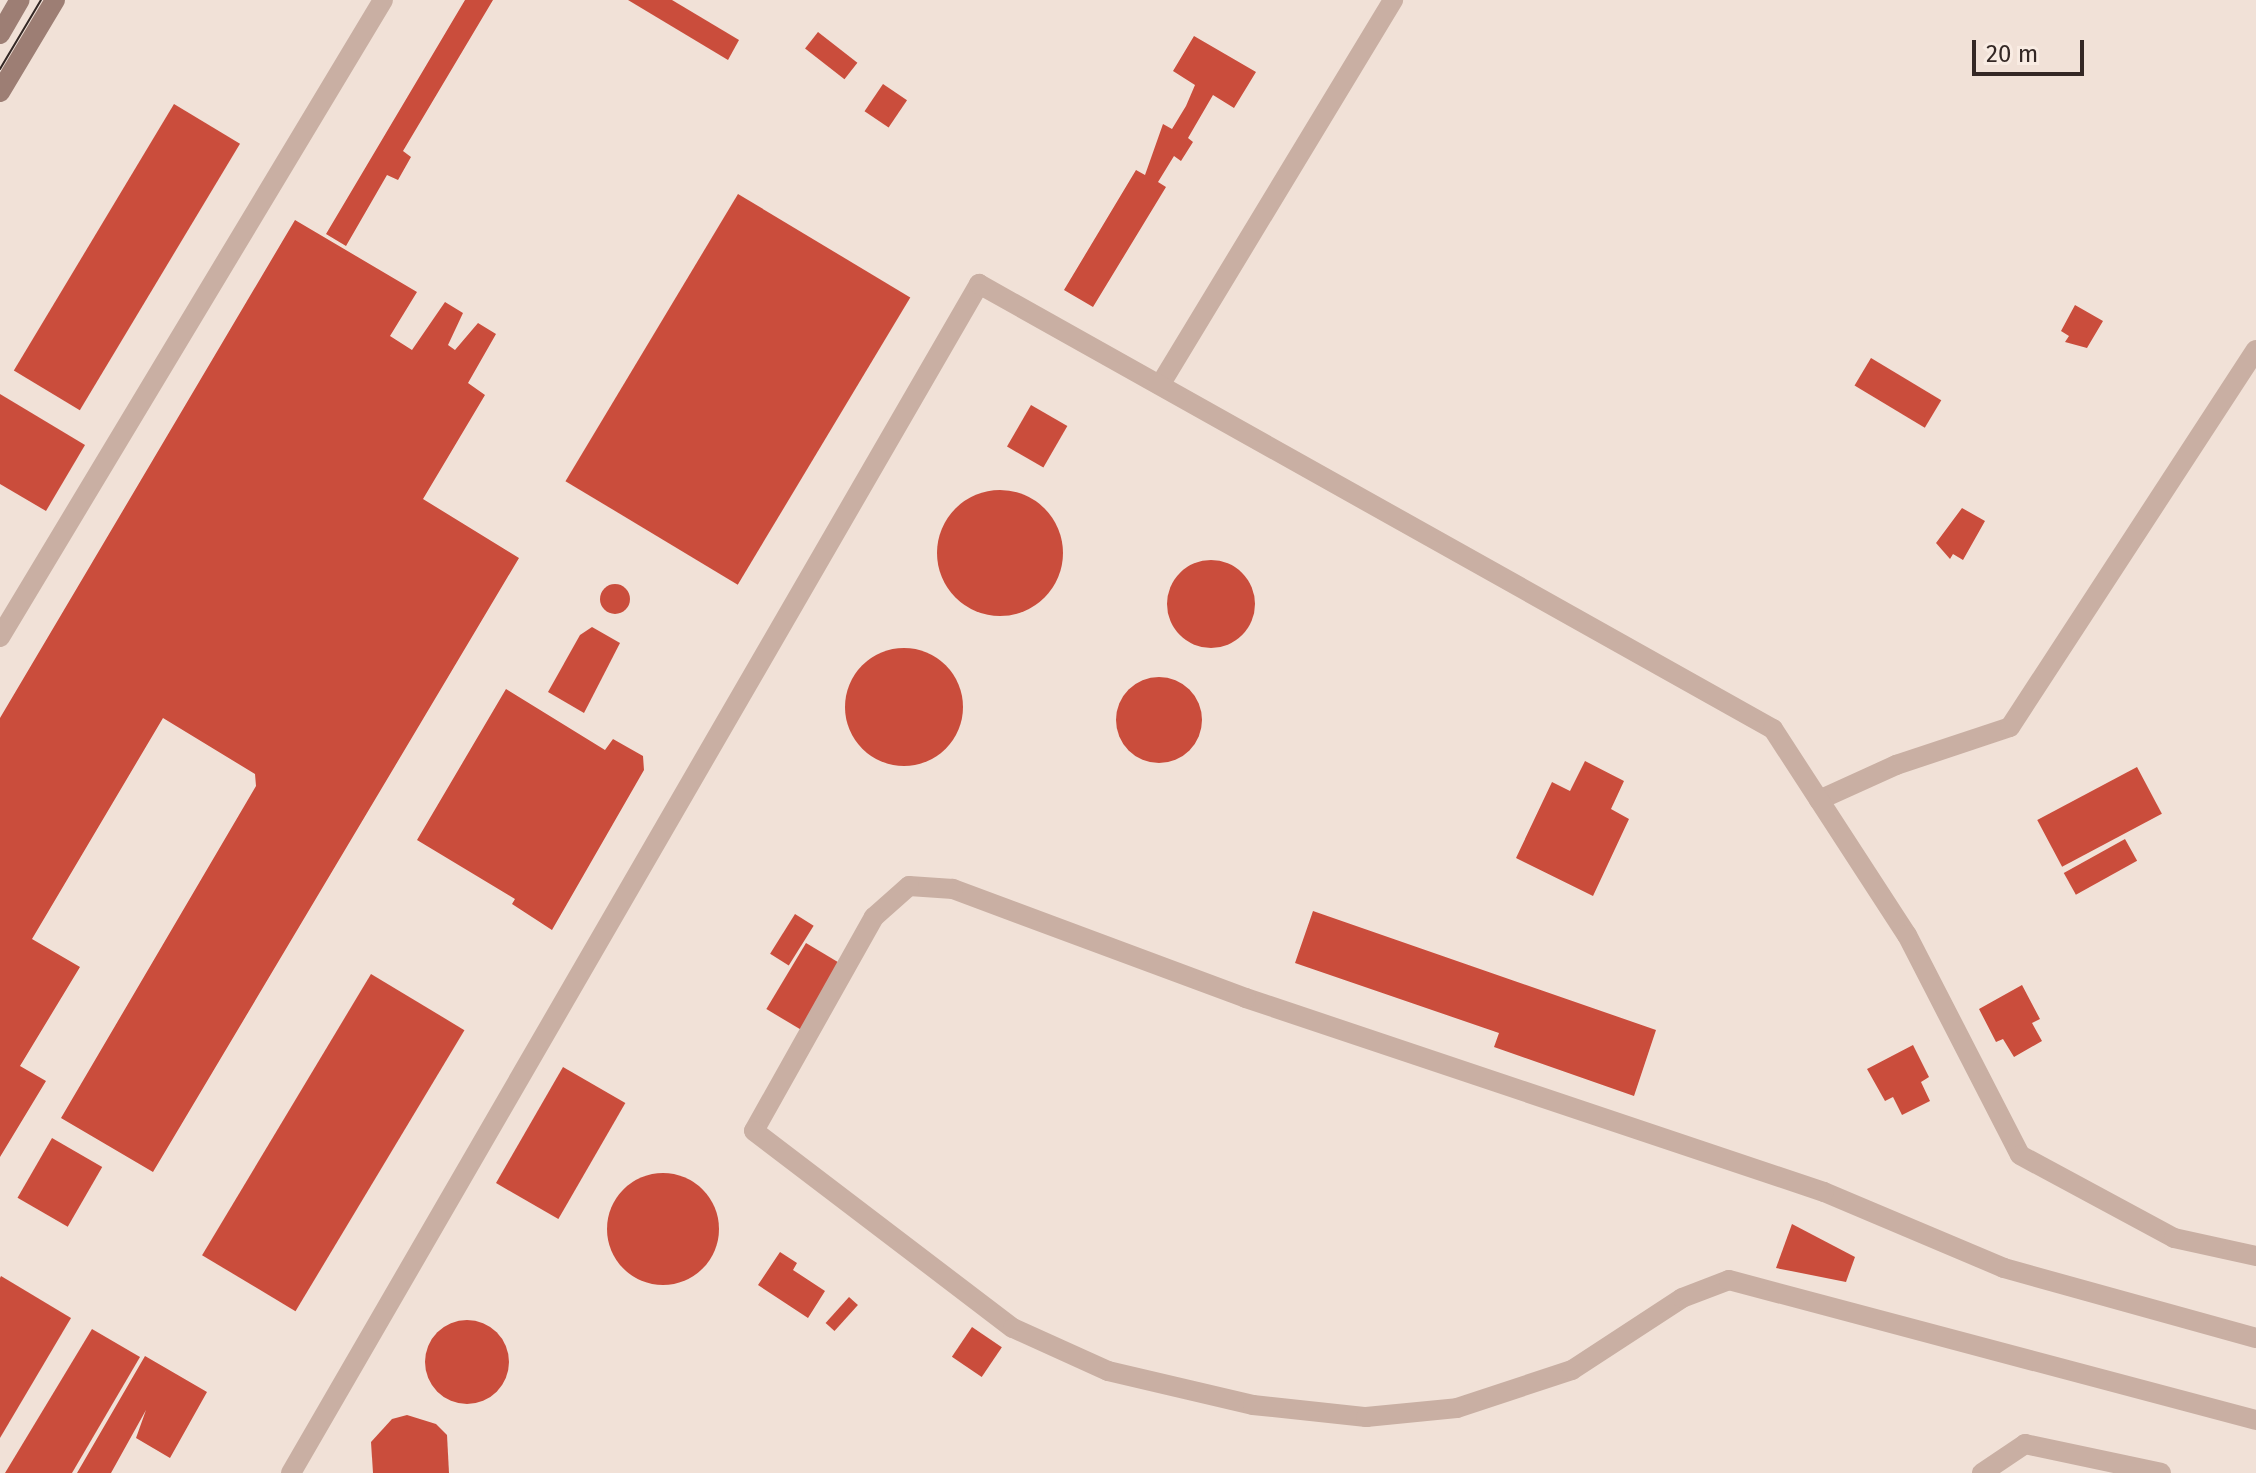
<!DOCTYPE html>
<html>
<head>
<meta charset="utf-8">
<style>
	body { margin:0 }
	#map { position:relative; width:2256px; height:1473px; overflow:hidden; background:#f1e1d7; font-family:"Fira Sans",sans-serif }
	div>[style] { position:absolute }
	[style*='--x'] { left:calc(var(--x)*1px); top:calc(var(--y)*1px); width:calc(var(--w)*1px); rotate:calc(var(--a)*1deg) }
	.building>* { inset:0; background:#ca4d3c; transform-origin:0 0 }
	.round { border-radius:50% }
	.lane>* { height:20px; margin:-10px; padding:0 10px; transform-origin:10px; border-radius:10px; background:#c9afa3 }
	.street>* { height:20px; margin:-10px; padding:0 10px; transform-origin:10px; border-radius:10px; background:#c9afa3 }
	.secondary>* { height:20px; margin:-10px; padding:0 10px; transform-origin:10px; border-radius:10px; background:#9d7e74 }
	.tram>* { height:2px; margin:-1px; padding:0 1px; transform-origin:1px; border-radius:1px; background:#342825 }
	span { translate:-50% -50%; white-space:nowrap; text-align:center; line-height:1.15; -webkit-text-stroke:8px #f9ece3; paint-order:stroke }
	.scale { position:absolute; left:1972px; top:40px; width:112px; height:36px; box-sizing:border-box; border:4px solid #342825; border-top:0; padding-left:10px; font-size:24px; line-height:28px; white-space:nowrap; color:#342825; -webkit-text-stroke:6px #f9ece3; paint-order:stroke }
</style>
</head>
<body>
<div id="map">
	<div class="building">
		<i style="clip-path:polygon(465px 0,493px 0,403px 151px,411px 157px,398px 180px,387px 175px,346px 246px,326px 234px)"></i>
		<i style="clip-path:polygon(628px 0,672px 0,739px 40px,728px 60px)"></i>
		<i style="left:818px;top:32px;width:50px;height:21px;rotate:38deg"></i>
		<i style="clip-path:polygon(1194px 36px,1256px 72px,1234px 108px,1213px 95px,1188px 138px,1193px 142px,1181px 161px,1174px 156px,1158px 182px,1166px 187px,1093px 307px,1064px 290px,1136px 170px,1145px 175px,1163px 124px,1172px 129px,1186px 106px,1195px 85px,1173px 71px)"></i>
		<i style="left:883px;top:84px;width:29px;height:33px;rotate:34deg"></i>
		<i style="left:174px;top:104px;width:77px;height:311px;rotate:31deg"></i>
		<i style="left:738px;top:194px;width:201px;height:335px;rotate:31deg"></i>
		<i style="clip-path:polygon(295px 220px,417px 292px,390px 336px,412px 350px,445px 302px,463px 313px,448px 345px,455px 350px,478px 323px,496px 334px,468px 383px,485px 395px,423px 499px,519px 558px,153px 1172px,61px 1118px,256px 786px,255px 774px,163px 718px,32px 939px,80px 967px,20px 1066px,46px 1081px,0 1157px,0 718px)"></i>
		<i style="clip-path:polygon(2075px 305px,2103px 321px,2087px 348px,2065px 342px,2069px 336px,2061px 331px)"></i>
		<i style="left:1871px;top:358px;width:82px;height:32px;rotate:31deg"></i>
		<i style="clip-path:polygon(0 394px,85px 445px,46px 511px,0 484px)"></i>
		<i style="left:1031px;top:405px;width:42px;height:48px;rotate:30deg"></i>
		<i class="round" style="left:937px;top:490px;width:126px;height:126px"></i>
		<i style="clip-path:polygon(1962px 508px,1985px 521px,1963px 560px,1953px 554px,1950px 559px,1936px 543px)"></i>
		<i class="round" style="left:1167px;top:560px;width:88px;height:88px"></i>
		<i class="round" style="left:600px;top:584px;width:30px;height:30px"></i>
		<i style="clip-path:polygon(592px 627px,620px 643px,584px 713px,548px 692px,580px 635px)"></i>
		<i class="round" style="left:845px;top:648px;width:118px;height:118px"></i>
		<i class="round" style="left:1116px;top:677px;width:86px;height:86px"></i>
		<i style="clip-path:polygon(506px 689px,605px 750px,613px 739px,643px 756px,644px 770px,552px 930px,512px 904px,515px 899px,417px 840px)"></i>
		<i style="clip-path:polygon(1585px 761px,1624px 781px,1611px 809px,1629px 819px,1593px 896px,1516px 858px,1552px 782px,1570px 791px)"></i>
		<i style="left:2137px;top:767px;width:53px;height:113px;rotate:62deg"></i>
		<i style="left:2125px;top:839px;width:25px;height:70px;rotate:61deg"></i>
		<i style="clip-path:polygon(1313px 911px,1656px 1030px,1634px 1096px,1494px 1047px,1499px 1033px,1295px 963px)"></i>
		<i style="left:795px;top:914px;width:22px;height:47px;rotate:32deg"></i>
		<i style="left:806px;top:943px;width:41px;height:77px;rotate:31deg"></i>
		<i style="left:371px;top:974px;width:109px;height:328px;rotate:31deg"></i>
		<i style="clip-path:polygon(2022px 985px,2040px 1019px,2032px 1023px,2042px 1041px,2014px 1057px,2003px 1039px,1996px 1042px,1979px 1009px)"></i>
		<i style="clip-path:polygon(1913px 1045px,1929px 1077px,1921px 1082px,1930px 1101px,1902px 1115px,1893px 1097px,1885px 1101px,1867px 1069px)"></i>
		<i style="left:563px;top:1067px;width:72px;height:134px;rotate:30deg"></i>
		<i style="left:52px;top:1138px;width:58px;height:69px;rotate:30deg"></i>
		<i class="round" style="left:607px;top:1173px;width:112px;height:112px"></i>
		<i style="clip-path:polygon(1792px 1224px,1855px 1257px,1846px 1282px,1776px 1268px)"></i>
		<i style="clip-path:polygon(780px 1252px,797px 1263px,793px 1270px,825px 1291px,808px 1318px,758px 1285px)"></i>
		<i style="clip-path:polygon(1px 1276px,71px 1318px,0 1438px,0 1278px)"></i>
		<i style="left:849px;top:1297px;width:12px;height:35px;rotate:42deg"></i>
		<i class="round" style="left:425px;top:1320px;width:84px;height:84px"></i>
		<i style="left:972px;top:1327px;width:36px;height:36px;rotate:34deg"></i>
		<i style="clip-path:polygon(92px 1329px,140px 1357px,72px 1473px,5px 1473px)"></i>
		<i style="clip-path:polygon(145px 1356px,207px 1392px,170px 1458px,136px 1438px,146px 1410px,111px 1473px,77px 1473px)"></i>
		<i style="clip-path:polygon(407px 1415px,436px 1424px,447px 1435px,449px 1473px,373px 1473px,371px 1442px,392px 1419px)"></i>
	</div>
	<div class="lane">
		<i style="--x:1160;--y:385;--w:450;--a:-58.8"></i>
		<i style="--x:0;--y:637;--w:743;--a:-58.98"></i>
		<i style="--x:1819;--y:800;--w:85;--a:-24.4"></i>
		<i style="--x:1896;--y:765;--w:120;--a:-18.4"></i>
		<i style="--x:2010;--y:727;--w:450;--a:-56.9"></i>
		<i style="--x:2256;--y:1338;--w:262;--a:-164.5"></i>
		<i style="--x:2004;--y:1268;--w:195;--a:-157.1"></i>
		<i style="--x:1824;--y:1192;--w:610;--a:-161.45"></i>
		<i style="--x:1246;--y:998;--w:313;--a:-159.6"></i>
		<i style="--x:953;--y:889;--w:44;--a:-176.1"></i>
		<i style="--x:909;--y:886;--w:47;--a:138.5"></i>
		<i style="--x:874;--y:917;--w:245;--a:119.3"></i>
		<i style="--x:754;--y:1131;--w:325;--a:37.3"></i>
		<i style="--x:1013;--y:1328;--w:104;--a:24.4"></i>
		<i style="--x:1108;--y:1371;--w:149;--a:13.2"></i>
		<i style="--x:1253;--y:1405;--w:114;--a:6.1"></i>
		<i style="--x:1366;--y:1417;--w:91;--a:-5.6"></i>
		<i style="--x:1457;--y:1408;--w:121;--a:-18.3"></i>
		<i style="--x:1572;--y:1370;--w:131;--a:-33.2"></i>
		<i style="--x:1682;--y:1298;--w:50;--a:-21"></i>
		<i style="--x:1729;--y:1280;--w:545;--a:14.88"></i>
		<i style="--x:291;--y:1473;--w:1374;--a:-59.94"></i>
		<i style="--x:979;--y:284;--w:910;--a:29.27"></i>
		<i style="--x:1773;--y:729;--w:246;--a:57"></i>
		<i style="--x:1907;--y:935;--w:247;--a:62.8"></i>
		<i style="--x:2020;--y:1155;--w:175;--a:28.3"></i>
		<i style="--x:2174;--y:1238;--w:84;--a:12.4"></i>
	</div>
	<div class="street">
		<i style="--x:1982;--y:1473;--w:52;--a:-34"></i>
		<i style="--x:2025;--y:1444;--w:139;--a:12"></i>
	</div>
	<div class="secondary">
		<i style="--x:0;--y:34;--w:39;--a:-60"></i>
		<i style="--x:0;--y:92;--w:107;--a:-59.1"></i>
	</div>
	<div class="tram">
		<i style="--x:0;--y:69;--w:80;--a:-59.3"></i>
	</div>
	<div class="scale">20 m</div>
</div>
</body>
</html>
